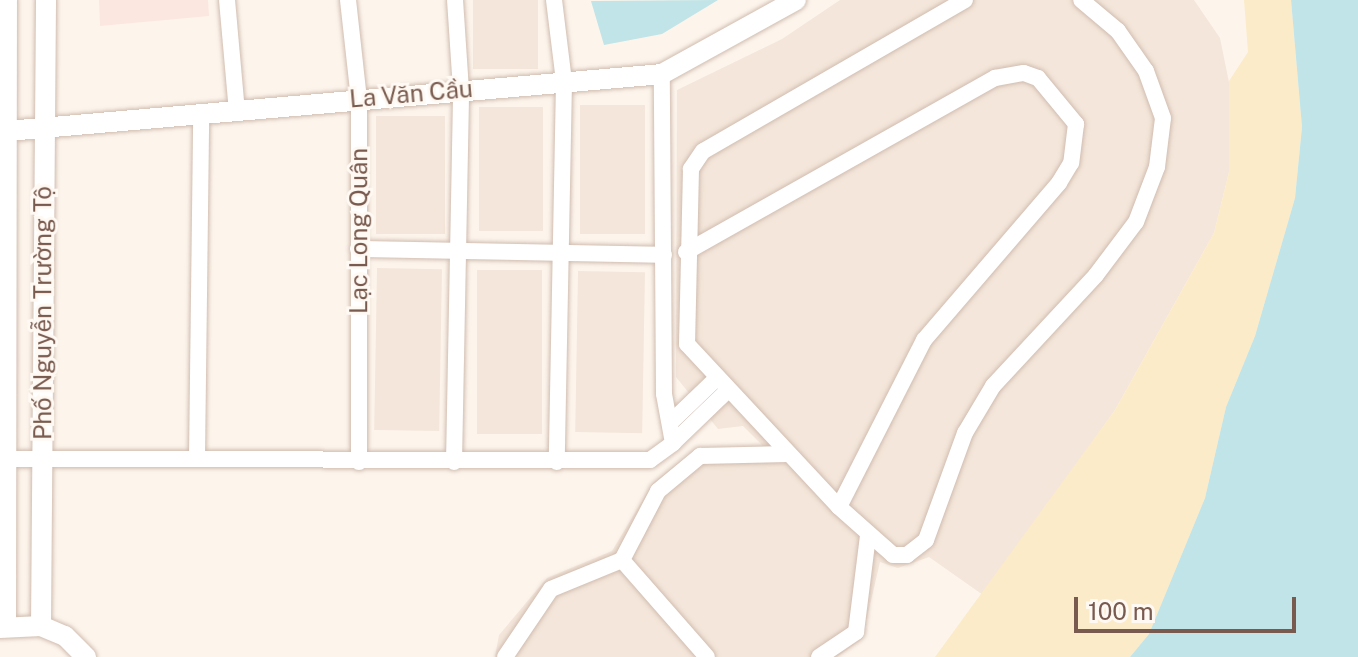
<!DOCTYPE html>
<html>
<head>
<meta charset="utf-8">
<style>
	body { margin:0 }
	#map { position:relative; width:1358px; height:657px; overflow:hidden; background:#fdf5ec; font-family:"Public Sans",sans-serif }
	div>[style] { position:absolute }
	[style*='--x'] { left:calc(var(--x)*1px); top:calc(var(--y)*1px); width:calc(var(--w)*1px); rotate:calc(var(--a)*1deg) }
	.residential>* { inset:0; background:#f4e6da; transform-origin:0 0 }
	.commercial>* { inset:0; background:#fce6e0 }
	.sand>* { inset:0; background:#fbebc8 }
	.water>* { inset:0; background:#c0e4e7 }
	.roads { filter:drop-shadow(0 0 2px #d0bcb0) drop-shadow(0 0 2px #d0bcb0) }
	.minor>* { height:16px; margin:-8px; padding:0 8px; transform-origin:8px; border-radius:8px; background:#fff }
	.tertiary>* { height:20px; margin:-10px; padding:0 10px; transform-origin:10px; border-radius:10px; background:#fff }
	span { translate:-50% -50%; white-space:nowrap; text-align:center; line-height:1.15; -webkit-text-stroke:6px #fff9f3; paint-order:stroke }
	.street-label { font-size:24px; color:#795a4e }
	.scale { position:absolute; left:1074px; top:597px; width:222px; height:36px; box-sizing:border-box; border:4px solid #795a4e; border-top:0; padding-left:10px; font-size:24px; line-height:28px; white-space:nowrap; color:#795a4e; -webkit-text-stroke:6px #fff9f3; paint-order:stroke }
</style>
</head>
<body>
<div id="map">
	<div class="residential">
		<i style="left:473px;top:0;width:65px;height:69px"></i>
		<i style="clip-path:polygon(840px 0,1194px 0,1220px 38px,1232px 97px,1229px 172px,1214px 233px,1115px 410px,983px 595px,929px 557px,898px 568px,880px 562px,862px 639px,837px 657px,495px 657px,499px 635px,547px 578px,612px 551px,653px 483px,696px 449px,763px 446px,743px 426px,718px 429px,676px 377px,677px 90px,782px 39px)"></i>
		<i style="left:645px;top:105px;width:129px;height:65px;rotate:90deg"></i>
		<i style="left:543px;top:107px;width:124px;height:64px;rotate:90deg"></i>
		<i style="left:445px;top:116px;width:118px;height:69px;rotate:90deg"></i>
		<i style="left:377px;top:268px;width:65px;height:162px;rotate:1deg"></i>
		<i style="left:477px;top:270px;width:65px;height:164px"></i>
		<i style="left:578px;top:271px;width:67px;height:161px;rotate:1deg"></i>
	</div>
	<div class="commercial">
		<i style="clip-path:polygon(99px 0,208px 0,209px 16px,100px 26px)"></i>
	</div>
	<div class="sand">
		<i style="clip-path:polygon(1244px 0,1291px 0,1302px 127px,1295px 198px,1255px 336px,1226px 407px,1205px 498px,1149px 634px,1130px 657px,935px 657px,1115px 410px,1214px 233px,1229px 172px,1229px 81px,1248px 52px)"></i>
	</div>
	<div class="water">
		<i style="clip-path:polygon(718px 0,662px 34px,604px 45px,591px 1px)"></i>
		<i style="clip-path:polygon(1291px 0,1358px 0,1358px 657px,1130px 657px,1149px 634px,1205px 498px,1226px 407px,1255px 336px,1295px 198px,1302px 127px)"></i>
	</div>
	<div class="roads">
		<div class="minor">
			<i style="--x:227;--y:0;--w:111;--a:84.9"></i>
			<i style="--x:348;--y:0;--w:100;--a:83.7"></i>
			<i style="--x:359;--y:99;--w:363;--a:90"></i>
			<i style="--x:554;--y:0;--w:83;--a:83"></i>
			<i style="--x:564;--y:82;--w:380;--a:91.1"></i>
			<i style="--x:965;--y:0;--w:302;--a:150"></i>
			<i style="--x:703;--y:151;--w:22;--a:124"></i>
			<i style="--x:691;--y:169;--w:175;--a:91.3"></i>
			<i style="--x:687;--y:344;--w:223;--a:47"></i>
			<i style="--x:839;--y:507;--w:72;--a:41.6"></i>
			<i style="--x:893;--y:555;--w:14;--a:0"></i>
			<i style="--x:907;--y:555;--w:24;--a:-38"></i>
			<i style="--x:926;--y:540;--w:114;--a:-70"></i>
			<i style="--x:965;--y:433;--w:55;--a:-59.2"></i>
			<i style="--x:993;--y:386;--w:151;--a:-47.1"></i>
			<i style="--x:1096;--y:275;--w:66;--a:-53"></i>
			<i style="--x:1136;--y:222;--w:59;--a:-69.1"></i>
			<i style="--x:1157;--y:167;--w:49;--a:-83"></i>
			<i style="--x:1163;--y:118;--w:50;--a:-109.9"></i>
			<i style="--x:1146;--y:71;--w:49;--a:-125"></i>
			<i style="--x:1118;--y:31;--w:48;--a:-140"></i>
			<i style="--x:358;--y:249;--w:306;--a:1.1"></i>
			<i style="--x:686;--y:252;--w:355;--a:-29.4"></i>
			<i style="--x:995;--y:78;--w:29;--a:-10"></i>
			<i style="--x:1024;--y:73;--w:15;--a:20"></i>
			<i style="--x:1038;--y:78;--w:60;--a:50.4"></i>
			<i style="--x:1076;--y:124;--w:39;--a:97"></i>
			<i style="--x:1071;--y:163;--w:23;--a:121"></i>
			<i style="--x:1059;--y:183;--w:207;--a:130.7"></i>
			<i style="--x:924;--y:340;--w:187;--a:117"></i>
			<i style="--x:670;--y:423;--w:65;--a:-43.8"></i>
			<i style="--x:673;--y:443;--w:76;--a:-43.9"></i>
			<i style="--x:0;--y:459;--w:650;--a:0.09"></i>
			<i style="--x:650;--y:460;--w:29;--a:-36"></i>
			<i style="--x:673;--y:443;--w:50;--a:-100.4"></i>
			<i style="--x:664;--y:394;--w:320;--a:-90.4"></i>
			<i style="--x:197;--y:459;--w:345;--a:-89.3"></i>
			<i style="--x:454;--y:462;--w:372;--a:-88.9"></i>
			<i style="--x:461;--y:90;--w:90;--a:-93.8"></i>
			<i style="--x:622;--y:560;--w:129;--a:48.8"></i>
			<i style="--x:505;--y:657;--w:82;--a:-55.9"></i>
			<i style="--x:551;--y:589;--w:77;--a:-22.2"></i>
			<i style="--x:622;--y:560;--w:78;--a:-62.4"></i>
			<i style="--x:658;--y:491;--w:55;--a:-39.8"></i>
			<i style="--x:700;--y:456;--w:88;--a:-1.3"></i>
			<i style="--x:819;--y:657;--w:45;--a:-34"></i>
			<i style="--x:856;--y:632;--w:98;--a:-82.9"></i>
		</div>
		<div class="tertiary">
			<i style="--x:7;--y:131;--w:657;--a:-4.97"></i>
			<i style="--x:662;--y:74;--w:153;--a:-28.9"></i>
			<i style="--x:6;--y:626;--w:626;--a:-89.91"></i>
			<i style="--x:41;--y:626;--w:626;--a:-89.54"></i>
			<i style="--x:0;--y:628;--w:41;--a:-2.8"></i>
			<i style="--x:41;--y:626;--w:26;--a:23"></i>
			<i style="--x:65;--y:636;--w:30;--a:45"></i>
		</div>
	</div>
	<div class="street-label">
		<span style="left:411px;top:94px;rotate:-5deg">La Văn Cầu</span>
		<span style="left:359px;top:231px;rotate:-90deg">Lạc Long Quân</span>
		<span style="left:43px;top:313px;rotate:-90deg">Phố Nguyễn Trường Tộ</span>
	</div>
	<div class="scale">100 m</div>
</div>
</body>
</html>
